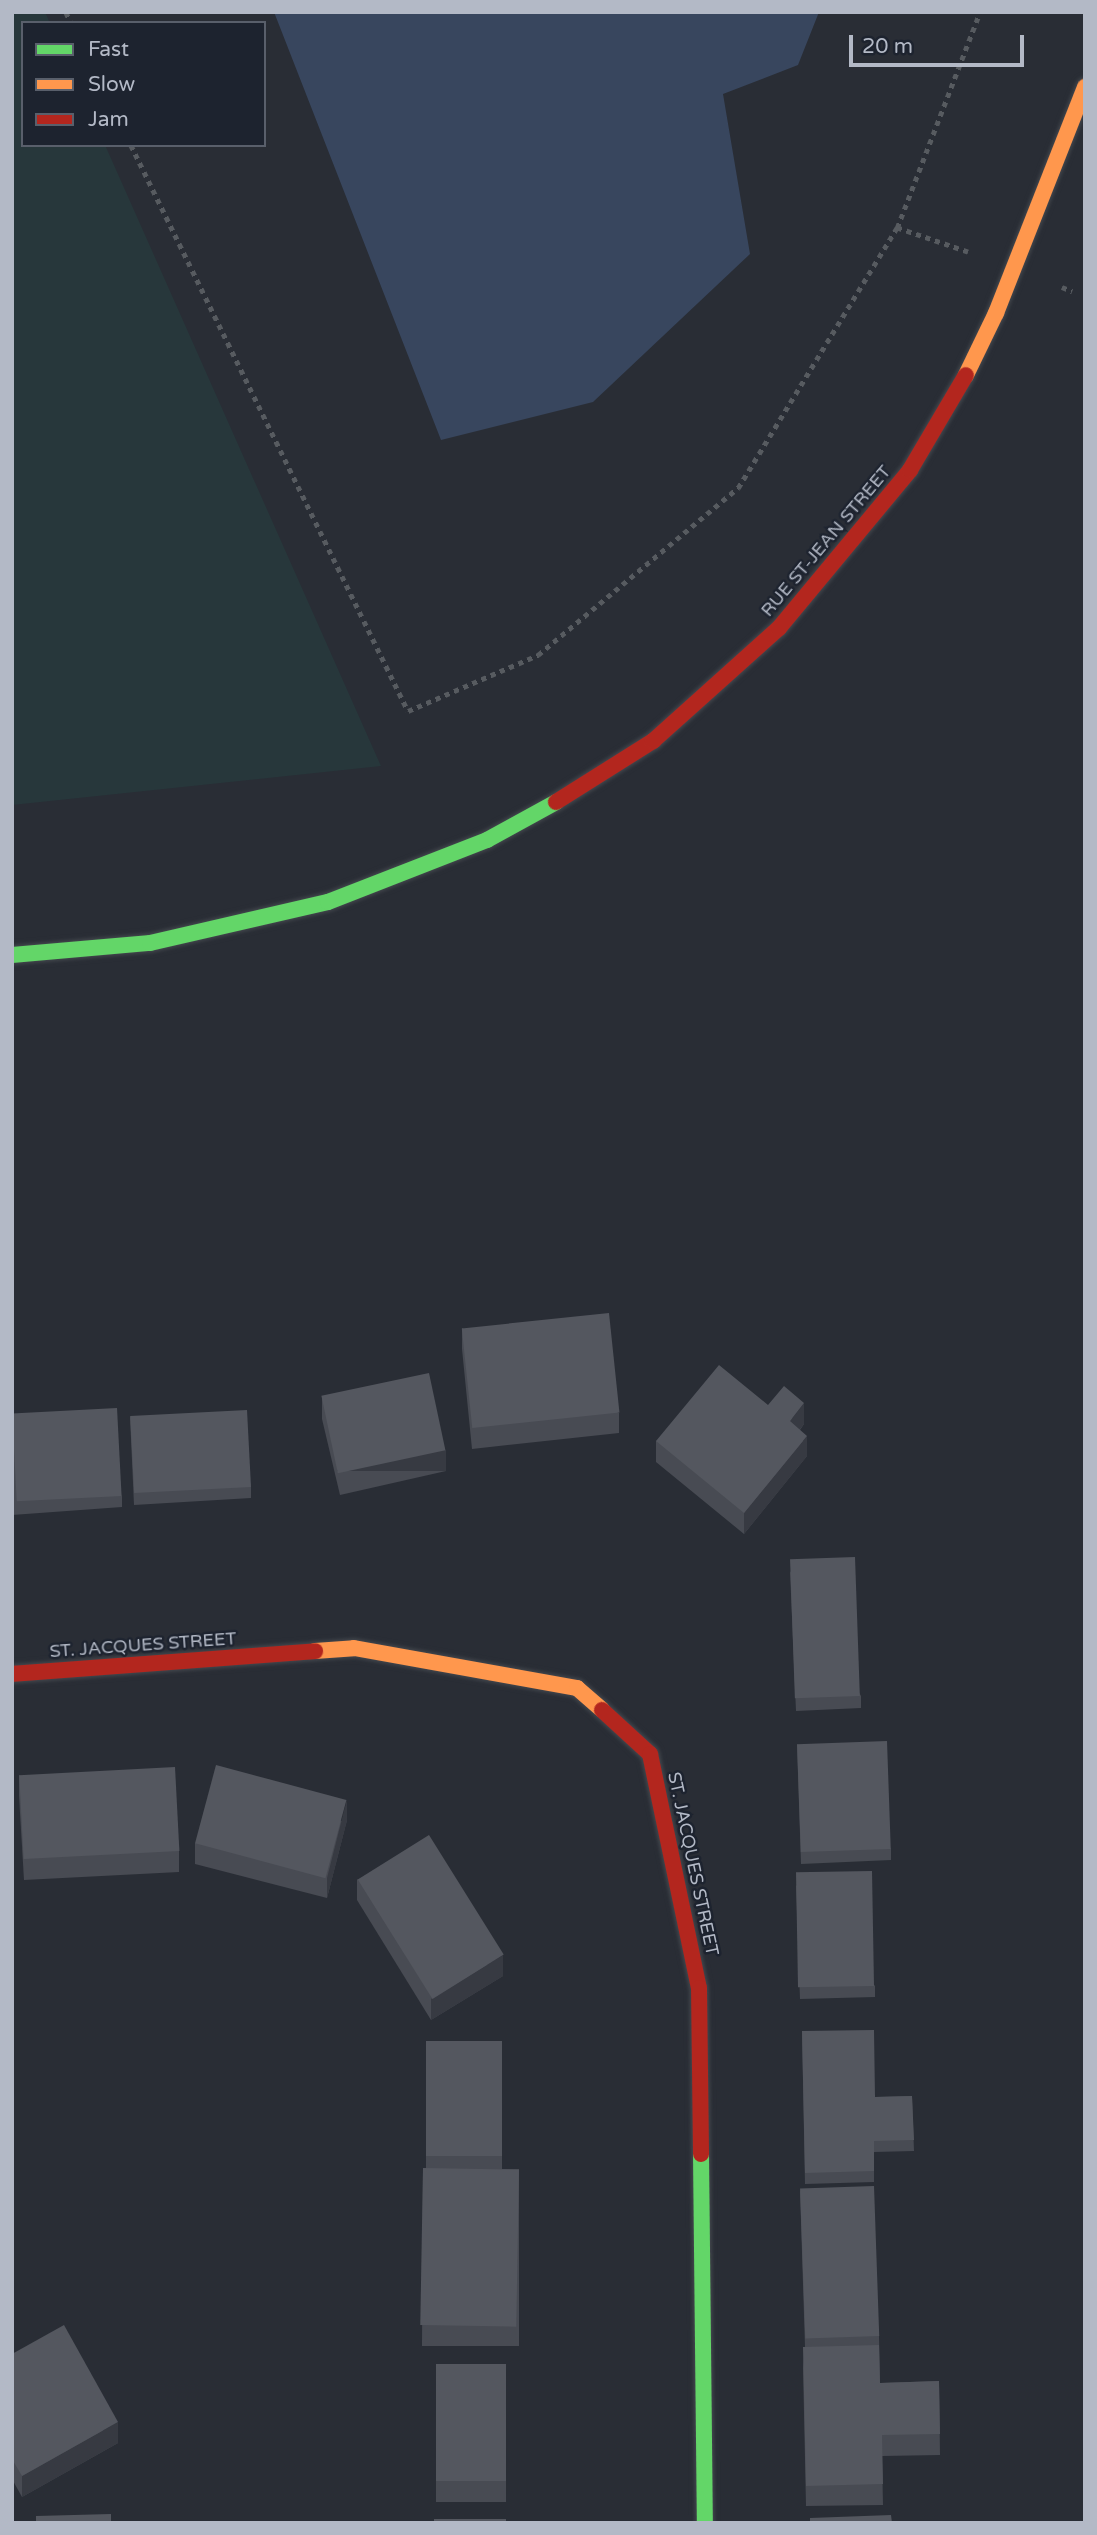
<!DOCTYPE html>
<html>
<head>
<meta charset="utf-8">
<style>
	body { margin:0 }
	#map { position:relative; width:1097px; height:2535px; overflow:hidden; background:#292d35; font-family:"Varela Round",sans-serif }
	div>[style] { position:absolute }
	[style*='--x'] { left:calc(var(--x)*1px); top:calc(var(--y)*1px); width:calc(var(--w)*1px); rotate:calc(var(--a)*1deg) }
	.green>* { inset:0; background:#27373b }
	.water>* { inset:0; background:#38465e }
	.path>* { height:4.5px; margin-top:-2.25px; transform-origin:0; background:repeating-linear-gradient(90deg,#575b60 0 5px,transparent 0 10px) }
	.roads { filter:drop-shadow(0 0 2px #44484e) drop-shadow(0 0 2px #44484e) }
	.fast>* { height:16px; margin:-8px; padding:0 8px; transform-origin:8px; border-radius:8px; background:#63d668 }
	.slow>* { height:16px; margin:-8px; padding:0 8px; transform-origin:8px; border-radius:8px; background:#ff974d }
	.jam>* { height:16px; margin:-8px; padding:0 8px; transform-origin:8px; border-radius:8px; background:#b3261e }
	.wall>* { inset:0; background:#484b53; transform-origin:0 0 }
	.shaded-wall>* { inset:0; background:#373a42; transform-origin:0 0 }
	.building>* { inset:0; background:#54575f; transform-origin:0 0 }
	span { translate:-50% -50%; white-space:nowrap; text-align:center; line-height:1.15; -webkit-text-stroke:5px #1d232f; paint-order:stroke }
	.street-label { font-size:18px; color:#b3b9c6 }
	.frame { position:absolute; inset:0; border:14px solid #b3b9c6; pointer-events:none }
	.legend { position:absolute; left:21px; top:21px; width:245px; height:126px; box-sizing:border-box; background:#1d232f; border:2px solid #595f6b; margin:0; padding:9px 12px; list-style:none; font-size:21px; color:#b3b9c6 }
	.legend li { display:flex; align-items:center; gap:14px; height:35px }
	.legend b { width:35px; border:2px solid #595f6b }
	.scale { position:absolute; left:849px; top:35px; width:175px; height:32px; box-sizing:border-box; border:4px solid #b3b9c6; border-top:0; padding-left:9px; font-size:21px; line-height:24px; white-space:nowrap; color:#b3b9c6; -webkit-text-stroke:5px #1d232f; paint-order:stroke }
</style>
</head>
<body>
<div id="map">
	<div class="green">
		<i style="clip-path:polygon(12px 12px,45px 12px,50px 23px,23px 23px,23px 145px,105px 145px,381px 766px,12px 805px)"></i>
	</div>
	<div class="water">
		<i style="clip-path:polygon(274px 12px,819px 12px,798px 65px,723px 94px,750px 254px,593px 402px,441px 440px)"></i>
	</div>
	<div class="path">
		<i style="--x:66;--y:12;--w:12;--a:66"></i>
		<i style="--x:131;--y:145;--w:630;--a:63.92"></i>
		<i style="--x:408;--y:711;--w:142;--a:-23.3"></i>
		<i style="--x:538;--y:655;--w:261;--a:-39.9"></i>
		<i style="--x:738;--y:488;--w:305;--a:-58.6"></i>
		<i style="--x:968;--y:252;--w:75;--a:-161.3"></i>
		<i style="--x:897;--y:228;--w:231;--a:-69"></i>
		<i style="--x:1062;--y:287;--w:11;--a:22"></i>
	</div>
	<div class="roads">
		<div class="fast">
			<i style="--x:12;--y:955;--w:139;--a:-5"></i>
			<i style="--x:150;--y:943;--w:183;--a:-13"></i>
			<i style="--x:328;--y:902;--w:171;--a:-21.3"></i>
			<i style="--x:487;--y:840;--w:79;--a:-28.8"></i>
			<i style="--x:701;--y:2154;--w:369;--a:89.4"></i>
		</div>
		<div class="slow">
			<i style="--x:966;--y:375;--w:69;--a:-64.2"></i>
			<i style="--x:996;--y:313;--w:243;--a:-68.5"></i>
			<i style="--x:315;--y:1651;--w:39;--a:-4"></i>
			<i style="--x:354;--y:1648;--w:227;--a:10.2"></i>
			<i style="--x:577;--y:1688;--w:33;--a:41"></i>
		</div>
		<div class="jam">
			<i style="--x:556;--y:802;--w:115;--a:-32.2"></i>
			<i style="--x:653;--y:741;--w:169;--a:-41.9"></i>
			<i style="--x:779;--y:628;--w:205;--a:-50.3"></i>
			<i style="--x:910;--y:470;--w:110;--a:-59.5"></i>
			<i style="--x:12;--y:1674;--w:304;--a:-4.3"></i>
			<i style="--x:602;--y:1710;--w:65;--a:42.5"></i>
			<i style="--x:650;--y:1754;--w:239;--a:78.2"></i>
			<i style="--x:699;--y:1988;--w:166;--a:89.3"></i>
		</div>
	</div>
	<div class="wall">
		<i style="clip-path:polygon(462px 1328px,619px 1413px,619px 1433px,472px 1449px,462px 1349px)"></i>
		<i style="clip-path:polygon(322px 1398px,446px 1471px,340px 1495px,322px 1419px)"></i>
		<i style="clip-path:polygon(768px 1405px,804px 1424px,800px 1430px,807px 1456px,744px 1534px,656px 1462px,656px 1441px)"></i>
		<i style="clip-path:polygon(12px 1414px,122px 1496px,122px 1507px,12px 1515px)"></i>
		<i style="clip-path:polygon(130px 1417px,251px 1487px,251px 1498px,134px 1505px)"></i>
		<i style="clip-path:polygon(790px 1571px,861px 1696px,861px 1708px,796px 1711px)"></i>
		<i style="clip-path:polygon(797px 1744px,891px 1849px,891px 1860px,801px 1864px)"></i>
		<i style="clip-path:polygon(19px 1775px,179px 1851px,179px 1872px,24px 1880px,19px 1796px)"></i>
		<i style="clip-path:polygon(347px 1820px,327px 1898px,195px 1864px,195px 1843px)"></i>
		<i style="clip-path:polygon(12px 1823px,14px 1858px,14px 1879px,12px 1879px)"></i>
		<i style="clip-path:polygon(357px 1879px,503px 1976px,431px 2020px,357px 1900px)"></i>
		<i style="clip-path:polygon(796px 1885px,875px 1986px,875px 1997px,800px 1999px)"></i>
		<i style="clip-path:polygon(802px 2031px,875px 2097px,912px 2096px,914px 2151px,874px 2152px,874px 2182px,805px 2184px)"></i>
		<i style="clip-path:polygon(426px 2041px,502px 2041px,502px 2169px,519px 2169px,519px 2346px,422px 2346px,423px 2168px,426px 2168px)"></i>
		<i style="clip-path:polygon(800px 2190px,879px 2336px,880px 2383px,939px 2381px,940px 2455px,882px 2456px,883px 2505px,806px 2506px,803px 2368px,805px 2347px)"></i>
		<i style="clip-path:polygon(12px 2354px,118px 2443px,22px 2497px,12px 2479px)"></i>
		<i style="left:436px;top:2364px;width:70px;height:138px"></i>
	</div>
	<div class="shaded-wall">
		<i style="clip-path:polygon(804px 1403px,804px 1424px,790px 1442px,790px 1421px)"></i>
		<i style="clip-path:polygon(807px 1436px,807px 1456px,744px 1534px,744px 1513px)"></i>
		<i style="left:446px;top:1450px;width:21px;height:109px;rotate:90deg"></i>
		<i style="clip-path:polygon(347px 1799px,347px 1820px,327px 1898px,327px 1878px)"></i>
		<i style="clip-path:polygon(503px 1955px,503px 1976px,431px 2020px,431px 1999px)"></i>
		<i style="clip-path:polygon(118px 2422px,118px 2443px,22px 2497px,22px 2476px)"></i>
	</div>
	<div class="building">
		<i style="left:609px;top:1313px;width:100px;height:148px;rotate:84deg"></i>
		<i style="clip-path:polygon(719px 1365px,768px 1405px,784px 1386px,804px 1403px,790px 1421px,807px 1436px,744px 1513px,656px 1441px)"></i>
		<i style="left:429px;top:1373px;width:79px;height:110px;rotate:78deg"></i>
		<i style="left:117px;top:1408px;width:88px;height:105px;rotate:87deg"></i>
		<i style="left:247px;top:1410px;width:77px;height:117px;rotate:87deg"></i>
		<i style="left:855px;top:1557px;width:139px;height:65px;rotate:88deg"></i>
		<i style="left:887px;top:1741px;width:108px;height:90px;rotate:88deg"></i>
		<i style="left:216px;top:1765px;width:135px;height:81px;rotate:15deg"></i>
		<i style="left:175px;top:1767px;width:84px;height:156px;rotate:87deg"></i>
		<i style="clip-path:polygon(12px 1823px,14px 1858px,12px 1858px)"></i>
		<i style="left:429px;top:1835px;width:141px;height:84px;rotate:58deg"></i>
		<i style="left:872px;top:1871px;width:115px;height:76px;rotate:89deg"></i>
		<i style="clip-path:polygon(874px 2030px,875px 2097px,912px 2096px,914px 2140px,874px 2141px,874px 2171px,805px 2173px,802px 2031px)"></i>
		<i style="left:426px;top:2041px;width:76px;height:115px"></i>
		<i style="left:423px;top:2168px;width:96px;height:157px;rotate:1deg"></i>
		<i style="left:874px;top:2186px;width:150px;height:74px;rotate:88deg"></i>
		<i style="clip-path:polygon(64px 2325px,118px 2422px,22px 2476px,12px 2459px,12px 2354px)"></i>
		<i style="clip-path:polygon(879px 2345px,880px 2383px,939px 2381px,940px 2434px,882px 2435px,883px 2484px,806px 2486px,803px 2347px)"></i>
		<i style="left:436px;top:2364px;width:70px;height:117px"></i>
		<i style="clip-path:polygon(111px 2514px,111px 2523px,36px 2523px,36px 2516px)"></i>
		<i style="clip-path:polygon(891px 2515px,892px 2523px,810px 2523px,810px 2518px)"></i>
		<i style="left:434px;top:2519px;width:72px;height:4px"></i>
	</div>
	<div class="street-label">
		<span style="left:826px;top:541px;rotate:-50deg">RUE ST-JEAN STREET</span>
		<span style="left:143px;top:1645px;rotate:-4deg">ST. JACQUES STREET</span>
		<span style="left:693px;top:1864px;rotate:78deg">ST. JACQUES STREET</span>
	</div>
	<div class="frame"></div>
	<ul class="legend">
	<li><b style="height:9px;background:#63d668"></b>Fast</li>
	<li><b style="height:9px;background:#ff974d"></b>Slow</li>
	<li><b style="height:9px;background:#b3261e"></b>Jam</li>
	</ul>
	<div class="scale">20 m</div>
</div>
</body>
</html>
